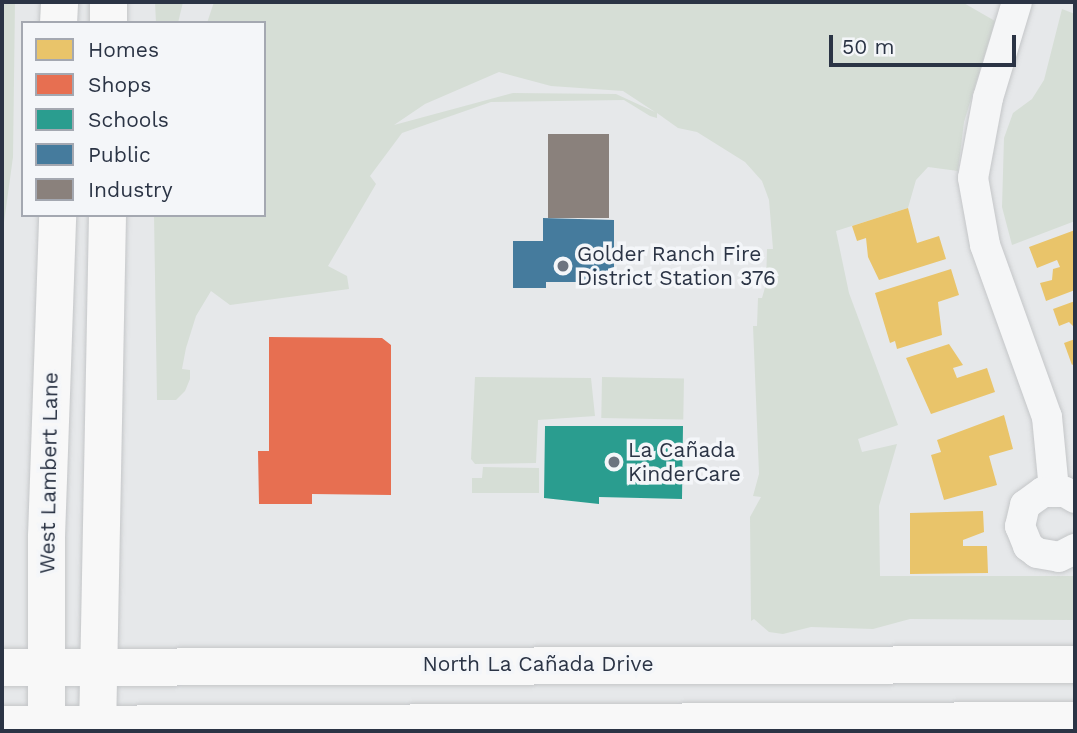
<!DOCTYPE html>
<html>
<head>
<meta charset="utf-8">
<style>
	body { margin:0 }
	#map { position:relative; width:1077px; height:733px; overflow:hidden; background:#e6e8ea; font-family:"Work Sans",sans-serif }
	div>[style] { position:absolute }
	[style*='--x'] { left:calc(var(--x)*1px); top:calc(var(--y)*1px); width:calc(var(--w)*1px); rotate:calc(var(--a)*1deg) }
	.green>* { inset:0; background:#d6ded6; transform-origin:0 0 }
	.homes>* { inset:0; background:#e9c46a }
	.shops>* { inset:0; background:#e76f51 }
	.schools>* { inset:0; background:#2a9d8f }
	.public>* { inset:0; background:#457b9d }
	.industry>* { inset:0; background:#8a817c; transform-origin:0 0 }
	.roads { filter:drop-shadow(0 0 2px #c4c6c8) drop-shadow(0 0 2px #c4c6c8) }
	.minor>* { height:30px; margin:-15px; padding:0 15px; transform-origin:15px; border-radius:15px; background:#f5f6f7 }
	.major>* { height:37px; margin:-18.5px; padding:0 18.5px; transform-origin:18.5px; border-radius:18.5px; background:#f8f8f8 }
	.dots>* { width:19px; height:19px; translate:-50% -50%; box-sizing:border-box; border:4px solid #f4f6f9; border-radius:50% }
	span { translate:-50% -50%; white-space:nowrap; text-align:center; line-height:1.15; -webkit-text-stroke:7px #f4f6f9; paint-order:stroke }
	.poi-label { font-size:21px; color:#2b3445 }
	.left { translate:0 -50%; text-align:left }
	.street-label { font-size:21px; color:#2b3445 }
	.frame { position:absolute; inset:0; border:4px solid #2b3445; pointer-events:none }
	.legend { position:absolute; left:21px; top:21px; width:245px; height:196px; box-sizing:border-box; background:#f4f6f9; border:2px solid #a4a8b1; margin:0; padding:9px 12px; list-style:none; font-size:21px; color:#2b3445 }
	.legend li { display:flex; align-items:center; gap:14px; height:35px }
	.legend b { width:35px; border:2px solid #a4a8b1 }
	.scale { position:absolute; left:829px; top:35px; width:187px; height:32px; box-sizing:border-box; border:4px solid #2b3445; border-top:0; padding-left:9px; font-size:21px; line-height:24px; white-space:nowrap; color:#2b3445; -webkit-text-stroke:5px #f4f6f9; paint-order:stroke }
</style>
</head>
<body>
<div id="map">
	<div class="green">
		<i style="clip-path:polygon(2px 2px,15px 2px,13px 157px,2px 237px)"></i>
		<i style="clip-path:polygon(155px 2px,183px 2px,178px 23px,156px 23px)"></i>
		<i style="clip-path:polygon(evenodd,214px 2px,962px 2px,995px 21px,964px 122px,958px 171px,928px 167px,916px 180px,908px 208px,836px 231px,849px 293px,898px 425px,858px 439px,862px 452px,897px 444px,879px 506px,880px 576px,1075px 576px,1075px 620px,910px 619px,873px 629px,811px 627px,783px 634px,769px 632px,754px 619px,751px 621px,750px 517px,761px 497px,753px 496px,759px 474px,753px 326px,757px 326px,758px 298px,762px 298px,766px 284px,767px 249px,773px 249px,769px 200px,762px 181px,745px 162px,697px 132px,678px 128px,657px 113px,657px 118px,650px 116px,624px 100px,491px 102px,402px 133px,370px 176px,376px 184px,328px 266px,347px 276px,349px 289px,230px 305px,211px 291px,196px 316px,186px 348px,182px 369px,190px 370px,190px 379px,185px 391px,176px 400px,157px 400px,154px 215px,264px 215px,264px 23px,207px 23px,214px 2px,499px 72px,551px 86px,623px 91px,655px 112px,616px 94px,513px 93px,394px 125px,425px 104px,499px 72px)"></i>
		<i style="clip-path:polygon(1062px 9px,1075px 14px,1075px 221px,1012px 245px,1002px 207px,1004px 138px,1013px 113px,1032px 99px,1044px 80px)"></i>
		<i style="clip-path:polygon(475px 377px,591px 378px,595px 416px,538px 420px,536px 463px,475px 464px,471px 459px)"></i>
		<i style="left:602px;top:377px;width:82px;height:41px;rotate:1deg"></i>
		<i style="clip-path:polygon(483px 467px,539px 468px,539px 493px,472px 493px,472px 478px,482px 478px)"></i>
	</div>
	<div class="homes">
		<i style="clip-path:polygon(908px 208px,917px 243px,939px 236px,946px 259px,879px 280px,868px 257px,866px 238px,857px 241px,852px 226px)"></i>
		<i style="clip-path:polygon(1075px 230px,1075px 290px,1046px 301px,1040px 283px,1052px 280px,1053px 269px,1060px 267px,1057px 260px,1037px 268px,1029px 247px)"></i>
		<i style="clip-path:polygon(951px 269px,959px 295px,938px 302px,942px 335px,897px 349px,895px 341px,890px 343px,875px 293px)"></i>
		<i style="clip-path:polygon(1075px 301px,1075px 328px,1069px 322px,1059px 326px,1053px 309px)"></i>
		<i style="clip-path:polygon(1075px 339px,1075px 363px,1072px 365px,1064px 343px)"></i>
		<i style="clip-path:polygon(949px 344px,963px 365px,953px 368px,957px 378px,987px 368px,995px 392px,931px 414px,906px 358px)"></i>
		<i style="clip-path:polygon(1004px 415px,1013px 449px,989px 456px,997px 485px,944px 500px,931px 455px,941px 452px,937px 440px)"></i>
		<i style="clip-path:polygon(983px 511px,984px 532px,963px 540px,963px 546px,987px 546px,988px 573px,910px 574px,910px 513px)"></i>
	</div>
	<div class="shops">
		<i style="clip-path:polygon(269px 337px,382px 338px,391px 345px,391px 495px,312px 494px,312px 504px,259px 504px,258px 451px,269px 451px)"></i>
	</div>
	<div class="schools">
		<i style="clip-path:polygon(545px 426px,683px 426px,682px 499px,599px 497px,599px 504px,544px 498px)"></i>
	</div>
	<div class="public">
		<i style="clip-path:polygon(543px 218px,614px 220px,614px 282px,546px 282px,546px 288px,513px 288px,513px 241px,543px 241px)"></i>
	</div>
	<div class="industry">
		<i style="left:548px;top:134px;width:61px;height:84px"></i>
	</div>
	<div class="roads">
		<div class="minor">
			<i style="--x:1017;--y:2;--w:100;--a:106.8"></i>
			<i style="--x:988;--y:98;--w:81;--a:100.6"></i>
			<i style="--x:973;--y:178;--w:68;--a:79.8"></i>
			<i style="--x:985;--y:245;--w:183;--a:70.2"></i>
			<i style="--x:1047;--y:417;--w:73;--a:84.5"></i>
			<i style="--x:1075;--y:498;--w:12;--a:-149"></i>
			<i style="--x:1065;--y:492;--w:22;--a:180"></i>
			<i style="--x:1043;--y:492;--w:22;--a:144"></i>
			<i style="--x:1025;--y:505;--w:22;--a:103"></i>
			<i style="--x:1020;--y:526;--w:22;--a:68"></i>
			<i style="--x:1028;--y:546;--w:11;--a:38"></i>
			<i style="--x:1037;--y:553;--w:22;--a:10"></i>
			<i style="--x:1059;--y:557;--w:18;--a:-27"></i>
		</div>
		<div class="major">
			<i style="--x:58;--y:23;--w:21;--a:-87"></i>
			<i style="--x:108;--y:23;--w:21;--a:-90"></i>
			<i style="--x:2;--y:667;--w:1073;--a:-0.16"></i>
			<i style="--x:2;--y:724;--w:1073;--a:-0.21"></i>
			<i style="--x:46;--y:731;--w:195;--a:-90"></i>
			<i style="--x:46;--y:536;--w:321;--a:-88"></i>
			<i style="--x:97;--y:731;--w:516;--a:-88.89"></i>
		</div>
	</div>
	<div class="dots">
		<i style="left:563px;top:266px;background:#6c737f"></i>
		<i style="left:614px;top:462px;background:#6c737f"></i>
	</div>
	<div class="poi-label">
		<span class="left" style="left:577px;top:266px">Golder Ranch Fire<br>District Station 376</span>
		<span class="left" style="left:628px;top:462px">La Cañada<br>KinderCare</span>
	</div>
	<div class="street-label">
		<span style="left:49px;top:473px;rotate:-89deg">West Lambert Lane</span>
		<span style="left:538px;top:664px">North La Cañada Drive</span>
	</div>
	<div class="frame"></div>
	<ul class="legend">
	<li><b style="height:19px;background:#e9c46a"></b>Homes</li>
	<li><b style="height:19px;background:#e76f51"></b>Shops</li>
	<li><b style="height:19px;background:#2a9d8f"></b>Schools</li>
	<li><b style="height:19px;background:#457b9d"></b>Public</li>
	<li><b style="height:19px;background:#8a817c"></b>Industry</li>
	</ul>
	<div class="scale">50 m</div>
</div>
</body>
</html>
